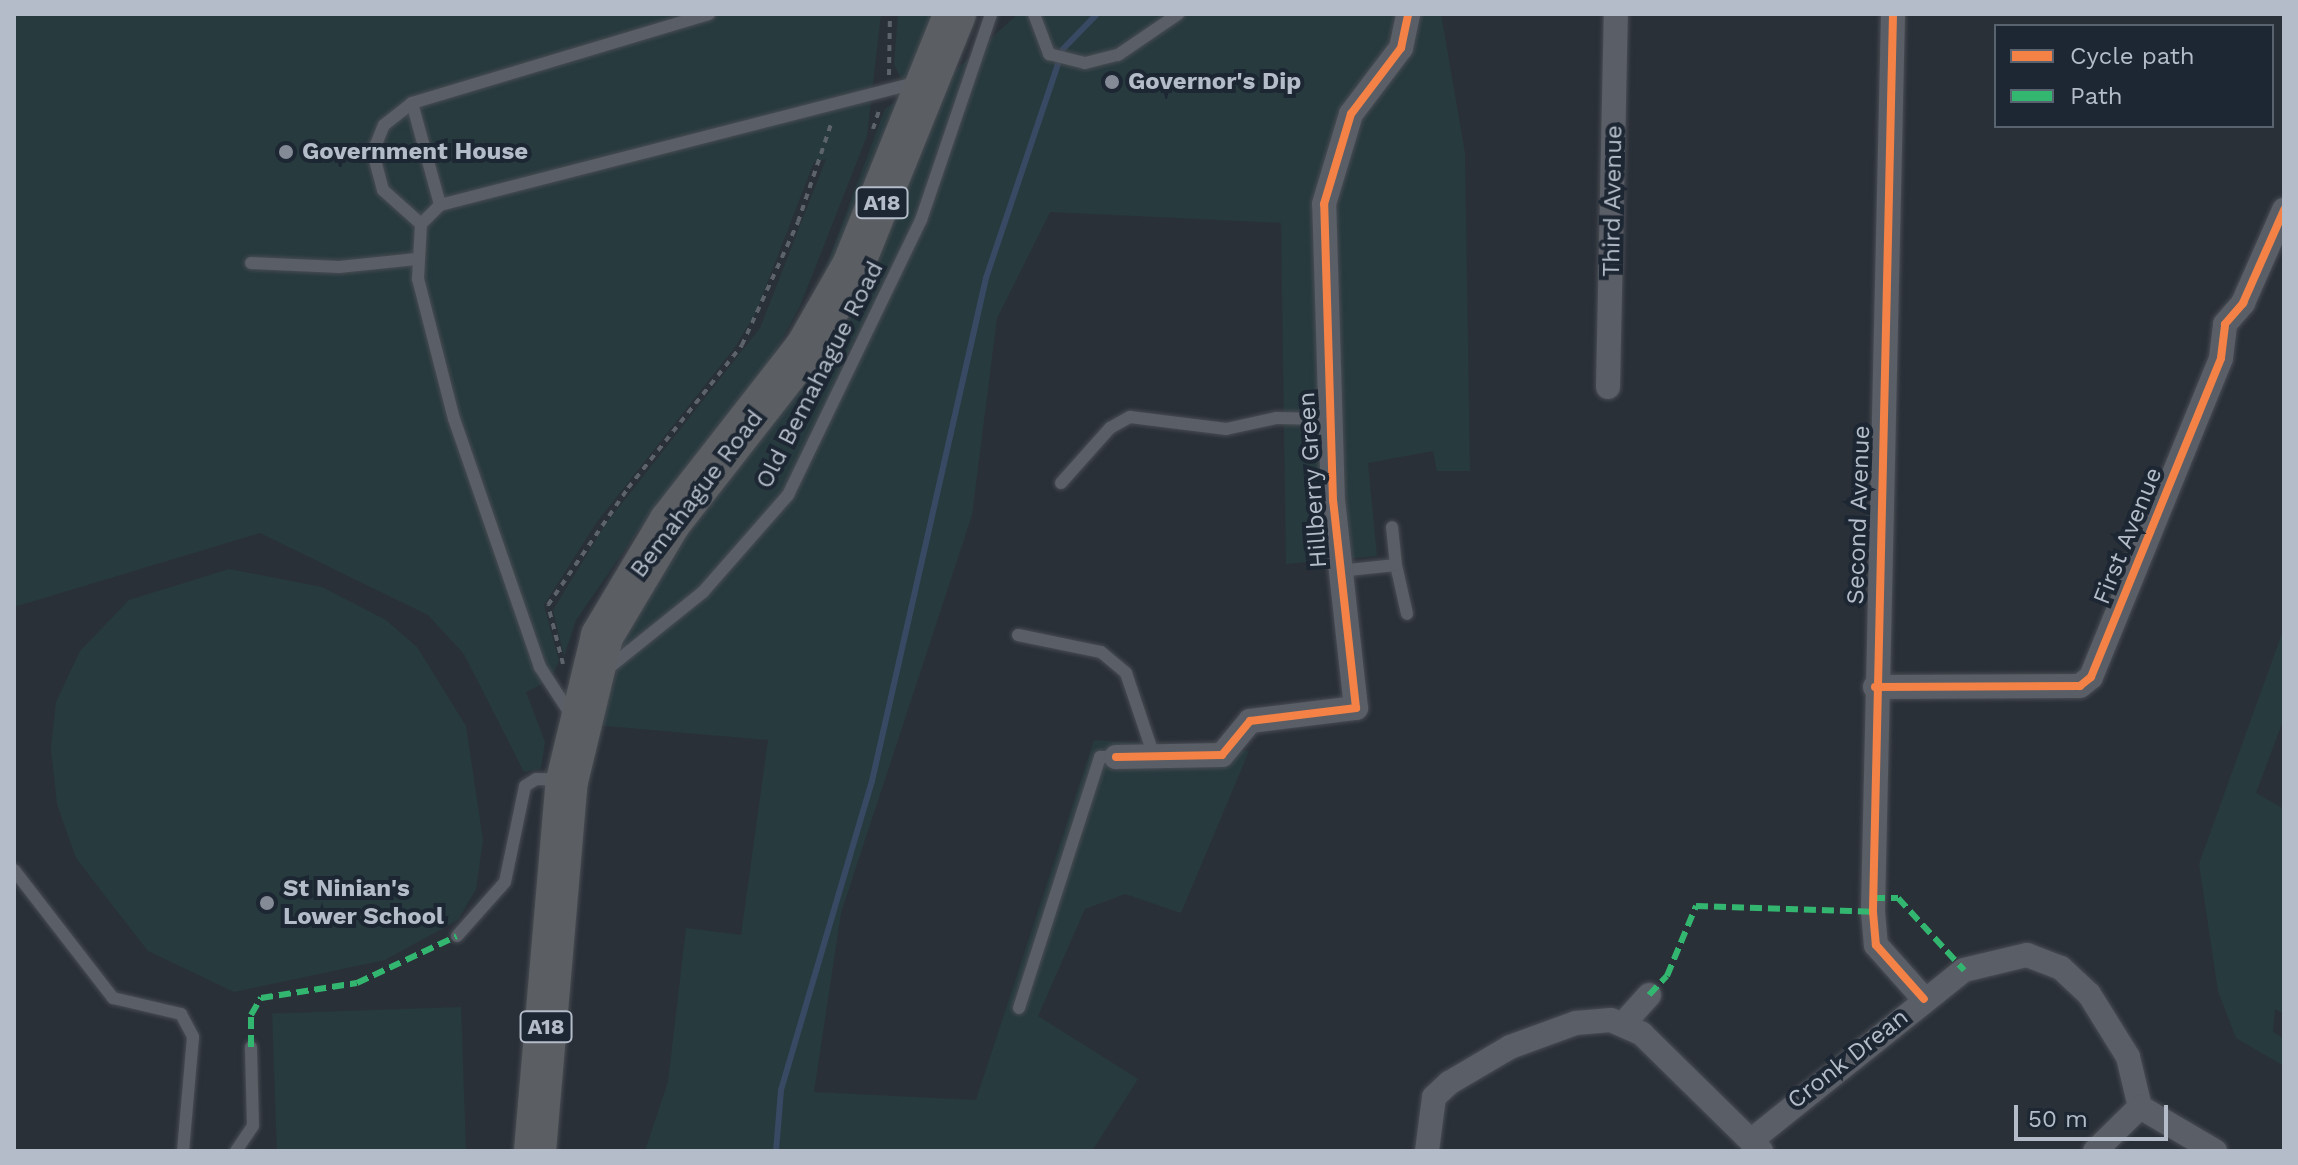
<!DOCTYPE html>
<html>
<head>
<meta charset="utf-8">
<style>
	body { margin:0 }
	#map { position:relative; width:2298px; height:1165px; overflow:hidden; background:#2a3038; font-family:"Work Sans",sans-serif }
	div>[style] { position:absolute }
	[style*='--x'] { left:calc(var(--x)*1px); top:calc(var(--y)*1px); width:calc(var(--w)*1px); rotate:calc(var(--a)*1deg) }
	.green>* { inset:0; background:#273a3e; transform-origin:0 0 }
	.stream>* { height:6px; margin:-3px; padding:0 3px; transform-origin:3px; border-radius:3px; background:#384963 }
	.path>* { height:4px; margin-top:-2px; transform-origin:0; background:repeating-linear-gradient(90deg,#5d636a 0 6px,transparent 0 12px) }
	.roads { filter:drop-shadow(0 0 2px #484c53) drop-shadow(0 0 2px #484c53) }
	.service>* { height:12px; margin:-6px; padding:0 6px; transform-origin:6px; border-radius:6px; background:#5a5e66 }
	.minor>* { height:24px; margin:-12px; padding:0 12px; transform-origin:12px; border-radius:12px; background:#5a5e66 }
	.trunk>* { height:42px; margin:-21px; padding:0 21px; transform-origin:21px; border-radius:21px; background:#5b5f64 }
	.quiet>* { height:6px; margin-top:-3px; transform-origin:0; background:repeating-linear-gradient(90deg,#33b770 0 12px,transparent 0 18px) }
	.cycleway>* { height:8px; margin:-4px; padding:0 4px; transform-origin:4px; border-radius:4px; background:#f48246 }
	.dots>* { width:22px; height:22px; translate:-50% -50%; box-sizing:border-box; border:4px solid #1d2633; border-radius:50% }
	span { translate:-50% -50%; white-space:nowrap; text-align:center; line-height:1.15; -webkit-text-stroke:8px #1d2633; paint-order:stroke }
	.shield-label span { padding:2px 6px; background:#1d2633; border:2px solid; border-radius:6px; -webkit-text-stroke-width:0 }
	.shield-label { font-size:22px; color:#b4bcc9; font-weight:700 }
	.poi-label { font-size:24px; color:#b4bcc9; font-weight:700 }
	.left { translate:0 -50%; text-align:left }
	.street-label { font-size:24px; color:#b4bcc9 }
	.frame { position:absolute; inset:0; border:16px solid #b4bcc9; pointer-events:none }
	.legend { position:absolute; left:1994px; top:24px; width:280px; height:104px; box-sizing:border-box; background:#1d2633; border:2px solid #59626f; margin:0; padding:10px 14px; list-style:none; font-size:24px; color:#b4bcc9 }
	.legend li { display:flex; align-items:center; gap:16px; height:40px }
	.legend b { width:40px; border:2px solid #59626f }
	.scale { position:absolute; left:2014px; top:1105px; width:154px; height:36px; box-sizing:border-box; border:4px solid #b4bcc9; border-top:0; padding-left:10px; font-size:24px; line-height:28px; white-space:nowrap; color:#b4bcc9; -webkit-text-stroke:6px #1d2633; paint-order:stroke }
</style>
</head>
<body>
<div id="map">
	<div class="green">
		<i style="clip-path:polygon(14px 14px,881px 14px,867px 136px,800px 306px,764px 373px,638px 531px,576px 620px,564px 656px,553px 610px,605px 525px,760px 328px,826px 159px,814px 162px,756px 312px,735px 347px,596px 523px,544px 605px,559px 661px,550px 680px,526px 692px,545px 742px,541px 769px,524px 772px,464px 654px,428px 615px,260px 533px,14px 607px)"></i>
		<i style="clip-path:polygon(898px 14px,937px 14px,912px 79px,902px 81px,894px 64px)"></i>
		<i style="clip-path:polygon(1018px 14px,1441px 14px,1465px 153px,1470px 471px,1437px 471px,1433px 451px,1368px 463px,1377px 556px,1286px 564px,1281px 223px,1050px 212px,997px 318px,972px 515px,841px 913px,814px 1092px,976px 1100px,1094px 740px,1249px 751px,1181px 913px,1125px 894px,1085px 909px,1038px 1016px,1138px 1079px,1092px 1151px,645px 1151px,668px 1082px,686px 928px,741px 935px,768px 740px,594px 725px,614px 683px,625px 626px,659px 570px,799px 390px,948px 77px)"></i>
		<i style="clip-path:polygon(899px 99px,905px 102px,805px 323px,885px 109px)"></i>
		<i style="clip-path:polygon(229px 569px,322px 587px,386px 620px,417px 647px,466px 726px,483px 840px,476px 889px,458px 920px,385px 960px,234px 992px,148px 951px,113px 906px,76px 858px,57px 804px,51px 749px,56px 702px,80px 651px,129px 600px)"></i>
		<i style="clip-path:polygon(2284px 628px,2284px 718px,2256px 793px,2284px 809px,2284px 1014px,2275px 1009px,2273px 1032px,2284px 1039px,2284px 1066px,2236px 1038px,2218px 991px,2199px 864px)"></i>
		<i style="left:461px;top:1007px;width:144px;height:189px;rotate:88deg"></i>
	</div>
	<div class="stream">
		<i style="--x:1063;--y:49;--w:49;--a:-45.8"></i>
		<i style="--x:776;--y:1151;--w:61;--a:-85.3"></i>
		<i style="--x:781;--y:1090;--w:322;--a:-73.6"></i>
		<i style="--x:872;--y:781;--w:516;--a:-77.23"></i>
		<i style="--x:986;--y:278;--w:226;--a:-71.4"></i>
	</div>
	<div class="path">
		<i style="--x:889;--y:75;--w:61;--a:-89.1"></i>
		<i style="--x:873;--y:129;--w:23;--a:-72"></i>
		<i style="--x:563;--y:664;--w:61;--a:-104.3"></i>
		<i style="--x:548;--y:605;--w:142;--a:-55.6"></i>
		<i style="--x:628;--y:488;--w:183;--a:-51.4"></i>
		<i style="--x:742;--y:345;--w:135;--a:-65.5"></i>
		<i style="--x:798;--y:222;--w:107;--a:-71.4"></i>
	</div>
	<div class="roads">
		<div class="service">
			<i style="--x:1034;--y:14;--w:43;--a:69.4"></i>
			<i style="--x:1049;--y:54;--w:37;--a:14"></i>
			<i style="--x:1085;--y:63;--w:34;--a:-14"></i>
			<i style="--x:1118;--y:55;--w:73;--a:-34.3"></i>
			<i style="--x:412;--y:103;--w:106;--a:74.6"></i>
			<i style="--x:421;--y:224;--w:51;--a:-138.2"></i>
			<i style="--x:383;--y:190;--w:39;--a:-105"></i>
			<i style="--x:373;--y:152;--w:29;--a:-68"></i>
			<i style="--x:384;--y:125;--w:36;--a:-38"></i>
			<i style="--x:412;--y:103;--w:310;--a:-16.7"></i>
			<i style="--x:251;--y:263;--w:88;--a:2.6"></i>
			<i style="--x:339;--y:267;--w:78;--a:-5.9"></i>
			<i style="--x:1061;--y:483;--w:74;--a:-48.3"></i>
			<i style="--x:1110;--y:428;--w:23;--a:-29"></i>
			<i style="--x:1130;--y:417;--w:97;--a:7.1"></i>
			<i style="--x:1226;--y:429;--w:51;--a:-12.4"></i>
			<i style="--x:1276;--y:418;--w:52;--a:1.1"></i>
			<i style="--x:1396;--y:565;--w:50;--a:77.3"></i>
			<i style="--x:1339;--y:571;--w:57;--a:-6"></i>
			<i style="--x:1396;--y:565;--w:38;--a:-96"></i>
			<i style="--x:1018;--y:635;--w:85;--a:11.6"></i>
			<i style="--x:1101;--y:652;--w:33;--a:40"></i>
			<i style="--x:1126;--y:673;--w:88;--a:71.4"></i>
			<i style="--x:606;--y:670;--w:124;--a:-38.8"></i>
			<i style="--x:703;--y:592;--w:129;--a:-48.8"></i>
			<i style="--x:788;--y:495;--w:305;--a:-64.2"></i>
			<i style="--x:921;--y:220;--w:218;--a:-71.2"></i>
			<i style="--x:573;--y:718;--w:61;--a:-122.9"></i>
			<i style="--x:540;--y:667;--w:262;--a:-109.1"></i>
			<i style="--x:454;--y:419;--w:145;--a:-104.4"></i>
			<i style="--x:418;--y:279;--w:55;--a:-86.9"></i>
			<i style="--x:421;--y:224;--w:27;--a:-45"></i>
			<i style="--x:440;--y:205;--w:491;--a:-14.4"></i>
			<i style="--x:14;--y:870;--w:162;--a:52.3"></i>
			<i style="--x:113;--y:998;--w:70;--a:13.2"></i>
			<i style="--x:181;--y:1014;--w:26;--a:62"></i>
			<i style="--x:193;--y:1037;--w:114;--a:95"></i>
			<i style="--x:457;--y:936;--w:72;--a:-48.4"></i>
			<i style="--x:505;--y:882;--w:98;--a:-78.2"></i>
			<i style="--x:525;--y:786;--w:13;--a:-32"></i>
			<i style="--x:536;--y:779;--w:23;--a:2"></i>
			<i style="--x:1019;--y:1008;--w:264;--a:-72.1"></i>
			<i style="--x:1100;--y:757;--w:16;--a:0"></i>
			<i style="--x:236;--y:1151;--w:30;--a:-56"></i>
			<i style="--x:253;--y:1126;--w:79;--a:-91.5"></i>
		</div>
		<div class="minor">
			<i style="--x:1893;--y:14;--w:898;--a:91.28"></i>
			<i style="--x:1873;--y:912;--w:33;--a:85"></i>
			<i style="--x:1876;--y:945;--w:72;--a:48.4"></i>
			<i style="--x:1608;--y:387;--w:373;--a:-88.8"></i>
			<i style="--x:1875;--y:687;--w:205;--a:-0.3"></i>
			<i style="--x:2080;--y:686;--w:14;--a:-39"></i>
			<i style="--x:2091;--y:677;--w:344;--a:-67.8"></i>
			<i style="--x:2221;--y:358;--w:34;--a:-83"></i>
			<i style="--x:2225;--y:324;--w:28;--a:-49"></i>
			<i style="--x:2243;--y:303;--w:102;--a:-66.2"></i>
			<i style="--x:1116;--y:757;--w:106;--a:-1.1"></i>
			<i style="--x:1222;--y:755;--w:44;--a:-50.5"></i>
			<i style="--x:1250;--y:721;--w:107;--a:-7"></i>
			<i style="--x:1356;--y:708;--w:208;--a:-96.3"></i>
			<i style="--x:1333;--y:501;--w:297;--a:-91.7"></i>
			<i style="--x:1324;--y:204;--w:94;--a:-73.3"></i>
			<i style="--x:1351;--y:114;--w:83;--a:-52.9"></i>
			<i style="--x:1401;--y:48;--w:35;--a:-78"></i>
			<i style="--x:1623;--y:1024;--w:39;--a:-48"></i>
			<i style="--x:1753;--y:1139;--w:270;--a:-38.7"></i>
			<i style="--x:1964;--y:970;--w:65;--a:-13.4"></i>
			<i style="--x:2027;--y:955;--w:36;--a:21"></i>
			<i style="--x:2061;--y:968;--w:38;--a:43"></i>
			<i style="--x:2089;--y:994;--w:74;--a:58.2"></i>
			<i style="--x:2128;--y:1057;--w:51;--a:76.5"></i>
			<i style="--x:2140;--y:1107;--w:87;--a:30.4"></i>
			<i style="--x:1427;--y:1151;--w:54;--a:-82.6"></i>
			<i style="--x:1434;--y:1097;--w:21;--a:-43"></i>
			<i style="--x:1449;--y:1083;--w:71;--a:-30.5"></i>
			<i style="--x:1510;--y:1047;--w:70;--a:-20"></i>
			<i style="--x:1576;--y:1023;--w:35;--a:-5"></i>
			<i style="--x:1611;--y:1020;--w:34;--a:24"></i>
			<i style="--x:1642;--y:1034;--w:167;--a:44.5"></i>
			<i style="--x:2095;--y:1151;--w:63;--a:-44.4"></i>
		</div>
		<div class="trunk">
			<i style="--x:535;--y:1151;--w:371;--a:-85.1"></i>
			<i style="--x:567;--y:781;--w:149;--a:-76.4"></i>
			<i style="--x:602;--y:636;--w:133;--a:-59.2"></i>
			<i style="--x:670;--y:522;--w:221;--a:-52"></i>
			<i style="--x:806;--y:348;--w:95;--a:-60.2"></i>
			<i style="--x:853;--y:266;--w:272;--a:-68"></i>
		</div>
	</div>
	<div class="quiet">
		<i style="--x:1873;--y:898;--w:25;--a:0"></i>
		<i style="--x:1898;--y:898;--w:98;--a:47.5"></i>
		<i style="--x:1649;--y:995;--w:26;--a:-47"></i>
		<i style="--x:1667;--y:976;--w:76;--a:-67.5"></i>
		<i style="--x:1696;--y:906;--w:177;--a:1.9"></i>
		<i style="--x:251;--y:1047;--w:32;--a:-90"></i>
		<i style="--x:251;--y:1015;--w:20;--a:-60"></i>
		<i style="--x:261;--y:998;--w:97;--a:-8.9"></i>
		<i style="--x:357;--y:983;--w:110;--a:-25.2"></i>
	</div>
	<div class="cycleway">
		<i style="--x:1893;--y:14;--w:898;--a:91.28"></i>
		<i style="--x:1873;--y:912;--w:33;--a:85"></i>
		<i style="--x:1876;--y:945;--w:72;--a:48.4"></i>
		<i style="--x:1875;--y:687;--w:205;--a:-0.3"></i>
		<i style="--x:2080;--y:686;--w:14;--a:-39"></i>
		<i style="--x:2091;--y:677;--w:344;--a:-67.8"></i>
		<i style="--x:2221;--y:358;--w:34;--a:-83"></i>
		<i style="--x:2225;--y:324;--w:28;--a:-49"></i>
		<i style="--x:2243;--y:303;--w:102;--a:-66.2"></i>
		<i style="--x:1116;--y:757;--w:106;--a:-1.1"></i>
		<i style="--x:1222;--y:755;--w:44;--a:-50.5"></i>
		<i style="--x:1250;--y:721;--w:107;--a:-7"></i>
		<i style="--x:1356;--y:708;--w:208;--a:-96.3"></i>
		<i style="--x:1333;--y:501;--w:297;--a:-91.7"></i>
		<i style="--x:1324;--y:204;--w:94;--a:-73.3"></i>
		<i style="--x:1351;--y:114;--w:83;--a:-52.9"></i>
		<i style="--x:1401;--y:48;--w:35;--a:-78"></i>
	</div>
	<div class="dots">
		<i style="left:1112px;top:82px;background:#848b96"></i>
		<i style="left:286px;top:152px;background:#848b96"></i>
		<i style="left:267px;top:903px;background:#848b96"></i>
	</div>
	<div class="shield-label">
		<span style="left:882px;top:203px">A18</span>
		<span style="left:546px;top:1027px">A18</span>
	</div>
	<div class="poi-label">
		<span class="left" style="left:1128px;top:82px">Governor's Dip</span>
		<span class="left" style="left:302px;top:152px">Government House</span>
		<span class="left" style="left:283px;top:903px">St Ninian's<br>Lower School</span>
	</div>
	<div class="street-label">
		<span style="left:1613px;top:201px;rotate:-89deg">Third Avenue</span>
		<span style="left:820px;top:375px;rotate:-63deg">Old Bemahague Road</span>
		<span style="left:1313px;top:480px;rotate:-94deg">Hillberry Green</span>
		<span style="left:697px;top:494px;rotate:-53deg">Bemahague Road</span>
		<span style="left:1859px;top:515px;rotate:-88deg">Second Avenue</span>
		<span style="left:2128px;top:536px;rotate:-68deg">First Avenue</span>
		<span style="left:1848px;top:1059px;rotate:-38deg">Cronk Drean</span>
	</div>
	<div class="frame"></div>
	<ul class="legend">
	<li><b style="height:10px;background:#f48246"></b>Cycle path</li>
	<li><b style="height:10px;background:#33b770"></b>Path</li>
	</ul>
	<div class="scale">50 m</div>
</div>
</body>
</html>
